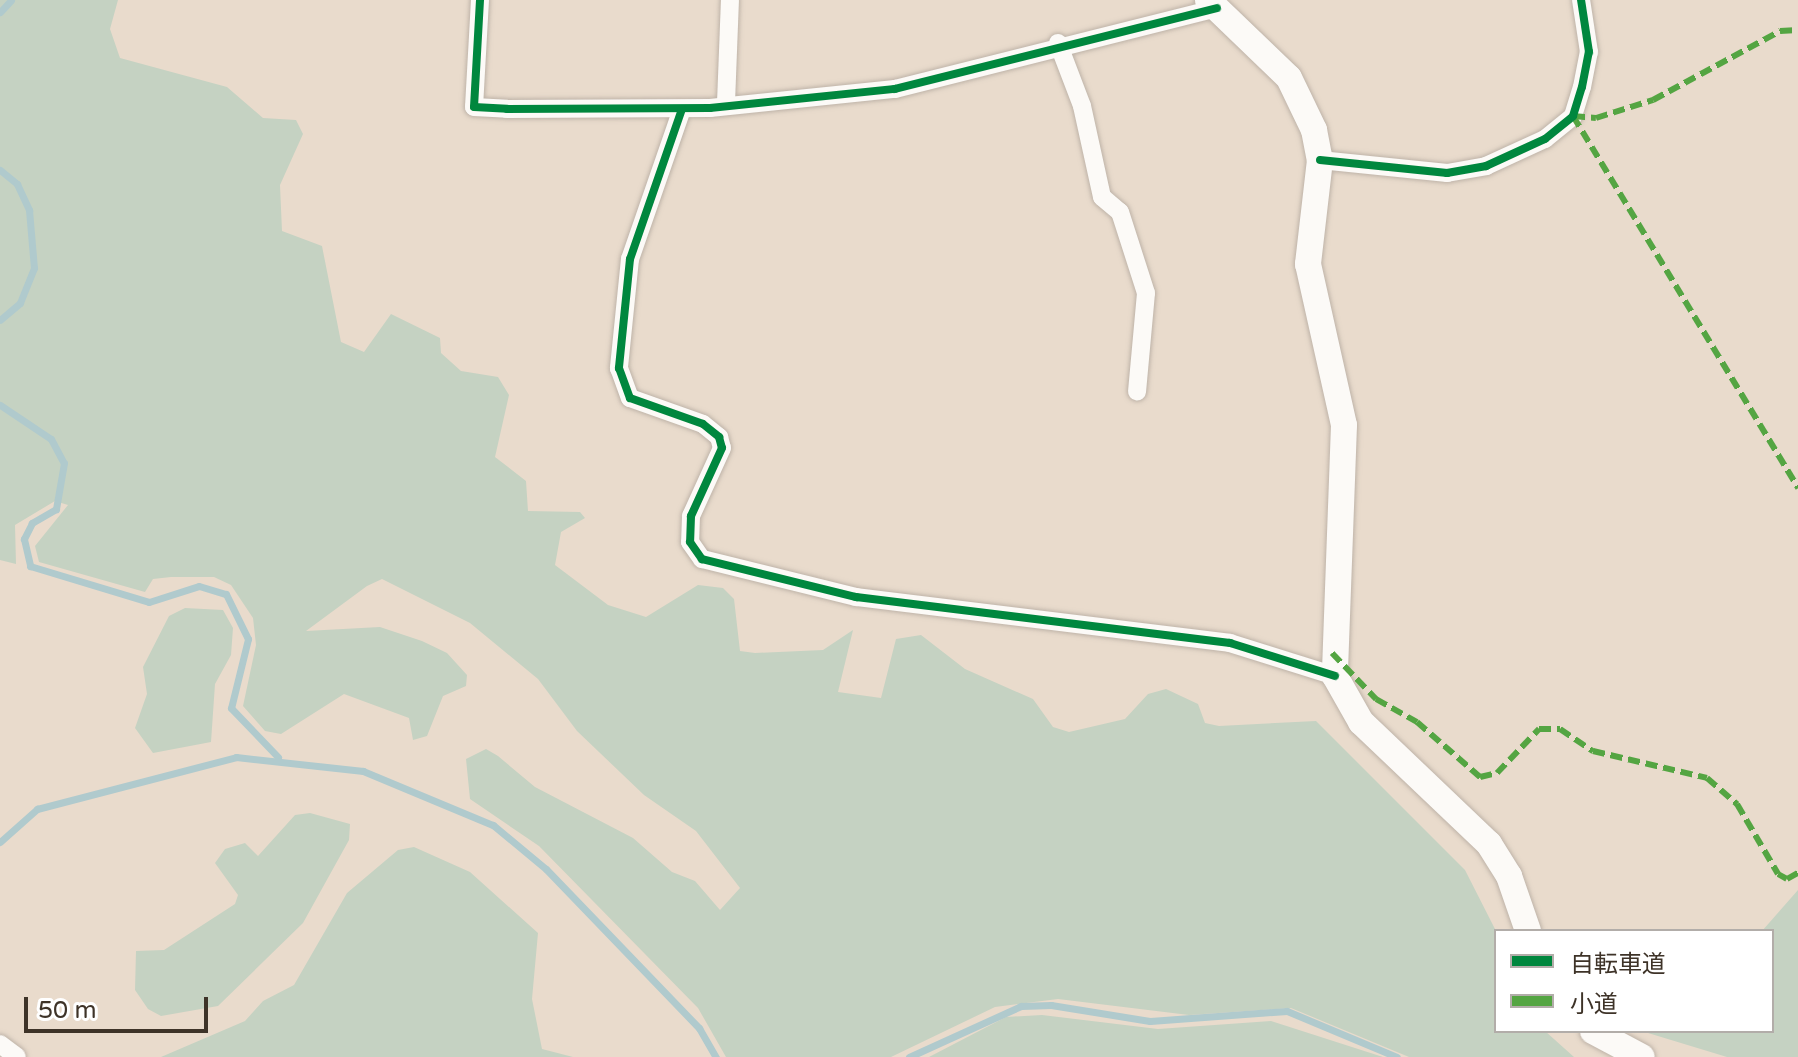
<!DOCTYPE html>
<html>
<head>
<meta charset="utf-8">
<style>
	body { margin:0 }
	#map { position:relative; width:1798px; height:1057px; overflow:hidden; background:#e9dbcc; font-family:"Varela Round","Noto Sans JP",sans-serif }
	div>[style] { position:absolute }
	[style*='--x'] { left:calc(var(--x)*1px); top:calc(var(--y)*1px); width:calc(var(--w)*1px); rotate:calc(var(--a)*1deg) }
	.green>* { inset:0; background:#c5d2c2 }
	.stream>* { height:7px; margin:-3.5px; padding:0 3.5px; transform-origin:3.5px; border-radius:3.5px; background:#b0cacd }
	.roads { filter:drop-shadow(0 0 2px #beb3a8) drop-shadow(0 0 2px #beb3a8) }
	.minor>* { height:18px; margin:-9px; padding:0 9px; transform-origin:9px; border-radius:9px; background:#fcfaf7 }
	.secondary>* { height:26px; margin:-13px; padding:0 13px; transform-origin:13px; border-radius:13px; background:#fcfaf7 }
	.quiet>* { height:6px; margin-top:-3px; transform-origin:0; background:repeating-linear-gradient(90deg,#54a542 0 12px,transparent 0 18px) }
	.cycleway>* { height:8px; margin:-4px; padding:0 4px; transform-origin:4px; border-radius:4px; background:#00873e }
	span { translate:-50% -50%; white-space:nowrap; text-align:center; line-height:1.15; -webkit-text-stroke:7px #fff; paint-order:stroke }
	.legend { position:absolute; left:1494px; top:929px; width:280px; height:104px; box-sizing:border-box; background:#fff; border:2px solid #b2ada9; margin:0; padding:10px 14px; list-style:none; font-size:24px; color:#3e3328 }
	.legend li { display:flex; align-items:center; gap:16px; height:40px }
	.legend b { width:40px; border:2px solid #b2ada9 }
	.scale { position:absolute; left:24px; top:997px; width:184px; height:36px; box-sizing:border-box; border:4px solid #3e3328; border-top:0; padding-left:10px; font-size:24px; line-height:28px; white-space:nowrap; color:#3e3328; -webkit-text-stroke:6px #fff; paint-order:stroke }
</style>
</head>
<body>
<div id="map">
	<div class="green">
		<i style="clip-path:polygon(0 0,118px 0,110px 29px,120px 58px,227px 87px,263px 118px,296px 120px,303px 134px,280px 185px,282px 231px,322px 246px,341px 342px,364px 352px,391px 314px,440px 338px,441px 353px,461px 371px,498px 377px,509px 395px,495px 457px,526px 481px,528px 511px,580px 512px,585px 518px,561px 532px,555px 565px,608px 605px,646px 617px,698px 585px,723px 588px,734px 599px,740px 651px,755px 653px,823px 650px,853px 630px,838px 692px,881px 698px,896px 639px,921px 635px,965px 669px,1033px 699px,1053px 727px,1069px 732px,1125px 719px,1148px 694px,1166px 689px,1198px 704px,1205px 723px,1219px 726px,1316px 721px,1465px 870px,1496px 931px,1496px 1031px,1545px 1031px,1574px 1057px,1409px 1057px,1291px 1008px,1189px 1015px,1058px 999px,995px 1007px,891px 1057px,726px 1057px,698px 1008px,539px 846px,470px 799px,466px 759px,486px 749px,498px 756px,535px 787px,633px 838px,672px 872px,695px 881px,720px 910px,740px 888px,696px 831px,644px 795px,577px 731px,538px 679px,470px 623px,382px 579px,367px 586px,306px 631px,380px 627px,422px 641px,447px 653px,467px 675px,466px 686px,443px 696px,427px 736px,413px 740px,409px 718px,344px 694px,281px 734px,265px 731px,243px 706px,256px 645px,253px 618px,231px 585px,214px 577px,171px 577px,153px 579px,145px 592px,39px 562px,35px 546px,68px 505px,55px 501px,15px 525px,16px 564px,0 560px)"></i>
		<i style="clip-path:polygon(185px 608px,223px 610px,233px 628px,231px 655px,215px 684px,211px 742px,153px 753px,135px 728px,147px 694px,143px 667px,169px 616px)"></i>
		<i style="clip-path:polygon(310px 813px,350px 824px,349px 840px,303px 923px,218px 1006px,161px 1016px,148px 1009px,135px 990px,136px 951px,164px 950px,235px 904px,238px 895px,215px 863px,225px 849px,245px 843px,258px 856px,295px 815px)"></i>
		<i style="clip-path:polygon(414px 847px,470px 872px,538px 933px,532px 999px,542px 1049px,573px 1057px,161px 1057px,245px 1021px,263px 1001px,294px 985px,347px 893px,398px 850px)"></i>
		<i style="clip-path:polygon(1798px 890px,1798px 1057px,1727px 1057px,1648px 1033px,1772px 1031px,1772px 931px,1762px 931px)"></i>
		<i style="clip-path:polygon(1042px 1015px,1158px 1029px,1271px 1021px,1383px 1057px,929px 1057px,1006px 1017px)"></i>
	</div>
	<div class="stream">
		<i style="--x:0;--y:12;--w:16;--a:-47"></i>
		<i style="--x:0;--y:170;--w:22;--a:39"></i>
		<i style="--x:17;--y:184;--w:29;--a:65"></i>
		<i style="--x:29;--y:210;--w:58;--a:85.1"></i>
		<i style="--x:34;--y:268;--w:38;--a:112"></i>
		<i style="--x:20;--y:303;--w:26;--a:140"></i>
		<i style="--x:0;--y:405;--w:61;--a:33.7"></i>
		<i style="--x:51;--y:439;--w:27;--a:62"></i>
		<i style="--x:64;--y:463;--w:47;--a:99.9"></i>
		<i style="--x:56;--y:509;--w:28;--a:150"></i>
		<i style="--x:32;--y:523;--w:18;--a:117"></i>
		<i style="--x:24;--y:539;--w:28;--a:77"></i>
		<i style="--x:30;--y:566;--w:124;--a:16.8"></i>
		<i style="--x:149;--y:602;--w:52;--a:-17.7"></i>
		<i style="--x:199;--y:586;--w:28;--a:17"></i>
		<i style="--x:226;--y:594;--w:50;--a:63.9"></i>
		<i style="--x:248;--y:639;--w:71;--a:103.8"></i>
		<i style="--x:231;--y:708;--w:68;--a:46.2"></i>
		<i style="--x:0;--y:842;--w:50;--a:-41.7"></i>
		<i style="--x:37;--y:809;--w:206;--a:-14.6"></i>
		<i style="--x:236;--y:757;--w:128;--a:6.3"></i>
		<i style="--x:363;--y:771;--w:141;--a:22.6"></i>
		<i style="--x:493;--y:825;--w:69;--a:39.7"></i>
		<i style="--x:546;--y:869;--w:221;--a:46.1"></i>
		<i style="--x:699;--y:1028;--w:34;--a:60"></i>
		<i style="--x:909;--y:1057;--w:123;--a:-24.5"></i>
		<i style="--x:1021;--y:1006;--w:30;--a:-2"></i>
		<i style="--x:1051;--y:1005;--w:100;--a:9.2"></i>
		<i style="--x:1150;--y:1021;--w:137;--a:-4.2"></i>
		<i style="--x:1287;--y:1011;--w:119;--a:22.7"></i>
	</div>
	<div class="roads">
		<div class="minor">
			<i style="--x:480;--y:0;--w:107;--a:93.2"></i>
			<i style="--x:474;--y:107;--w:33;--a:3"></i>
			<i style="--x:507;--y:109;--w:203;--a:-0.3"></i>
			<i style="--x:710;--y:108;--w:186;--a:-5.9"></i>
			<i style="--x:895;--y:89;--w:332;--a:-14.1"></i>
			<i style="--x:1058;--y:43;--w:67;--a:69.1"></i>
			<i style="--x:1082;--y:106;--w:93;--a:77.6"></i>
			<i style="--x:1102;--y:197;--w:23;--a:40"></i>
			<i style="--x:1120;--y:212;--w:85;--a:72.2"></i>
			<i style="--x:1146;--y:293;--w:99;--a:95.2"></i>
			<i style="--x:726;--y:103;--w:103;--a:-87.8"></i>
			<i style="--x:682;--y:109;--w:159;--a:109.1"></i>
			<i style="--x:630;--y:259;--w:110;--a:95.8"></i>
			<i style="--x:619;--y:368;--w:32;--a:70"></i>
			<i style="--x:630;--y:398;--w:77;--a:19.6"></i>
			<i style="--x:703;--y:424;--w:21;--a:39"></i>
			<i style="--x:719;--y:437;--w:11;--a:75"></i>
			<i style="--x:722;--y:448;--w:75;--a:114.5"></i>
			<i style="--x:691;--y:516;--w:26;--a:92"></i>
			<i style="--x:690;--y:542;--w:21;--a:55"></i>
			<i style="--x:702;--y:559;--w:159;--a:13.9"></i>
			<i style="--x:856;--y:597;--w:377;--a:7"></i>
			<i style="--x:1230;--y:643;--w:110;--a:17.4"></i>
			<i style="--x:1320;--y:160;--w:128;--a:5.8"></i>
			<i style="--x:1447;--y:173;--w:40;--a:-10"></i>
			<i style="--x:1486;--y:166;--w:65;--a:-24.6"></i>
			<i style="--x:1545;--y:139;--w:36;--a:-39"></i>
			<i style="--x:1573;--y:116;--w:30;--a:-73"></i>
			<i style="--x:1582;--y:87;--w:36;--a:-79"></i>
			<i style="--x:1589;--y:52;--w:53;--a:-98.7"></i>
			<i style="--x:0;--y:1044;--w:21;--a:37"></i>
		</div>
		<div class="secondary">
			<i style="--x:1208;--y:0;--w:112;--a:43.9"></i>
			<i style="--x:1289;--y:78;--w:58;--a:64.3"></i>
			<i style="--x:1314;--y:130;--w:31;--a:79"></i>
			<i style="--x:1320;--y:160;--w:105;--a:96.6"></i>
			<i style="--x:1308;--y:264;--w:165;--a:77.4"></i>
			<i style="--x:1344;--y:425;--w:251;--a:92.1"></i>
			<i style="--x:1335;--y:676;--w:53;--a:60.5"></i>
			<i style="--x:1361;--y:722;--w:177;--a:43.6"></i>
			<i style="--x:1489;--y:844;--w:38;--a:58"></i>
			<i style="--x:1509;--y:876;--w:58;--a:70.9"></i>
			<i style="--x:1593;--y:1031;--w:55;--a:28"></i>
		</div>
	</div>
	<div class="quiet">
		<i style="--x:1573;--y:116;--w:435;--a:58.8"></i>
		<i style="--x:1573;--y:116;--w:23;--a:5"></i>
		<i style="--x:1596;--y:118;--w:60;--a:-17.5"></i>
		<i style="--x:1653;--y:100;--w:145;--a:-28.5"></i>
		<i style="--x:1780;--y:31;--w:18;--a:-3"></i>
		<i style="--x:1332;--y:653;--w:64;--a:46.3"></i>
		<i style="--x:1376;--y:699;--w:47;--a:29.3"></i>
		<i style="--x:1417;--y:722;--w:84;--a:41.1"></i>
		<i style="--x:1480;--y:777;--w:17;--a:-13"></i>
		<i style="--x:1497;--y:773;--w:61;--a:-46.3"></i>
		<i style="--x:1539;--y:729;--w:21;--a:0"></i>
		<i style="--x:1560;--y:729;--w:40;--a:34"></i>
		<i style="--x:1593;--y:751;--w:117;--a:13.3"></i>
		<i style="--x:1707;--y:778;--w:40;--a:41"></i>
		<i style="--x:1737;--y:804;--w:81;--a:59.6"></i>
		<i style="--x:1778;--y:874;--w:10;--a:29"></i>
		<i style="--x:1787;--y:879;--w:13;--a:-29"></i>
	</div>
	<div class="cycleway">
		<i style="--x:480;--y:0;--w:107;--a:93.2"></i>
		<i style="--x:474;--y:107;--w:33;--a:3"></i>
		<i style="--x:507;--y:109;--w:203;--a:-0.3"></i>
		<i style="--x:710;--y:108;--w:186;--a:-5.9"></i>
		<i style="--x:895;--y:89;--w:332;--a:-14.1"></i>
		<i style="--x:682;--y:109;--w:159;--a:109.1"></i>
		<i style="--x:630;--y:259;--w:110;--a:95.8"></i>
		<i style="--x:619;--y:368;--w:32;--a:70"></i>
		<i style="--x:630;--y:398;--w:77;--a:19.6"></i>
		<i style="--x:703;--y:424;--w:21;--a:39"></i>
		<i style="--x:719;--y:437;--w:11;--a:75"></i>
		<i style="--x:722;--y:448;--w:75;--a:114.5"></i>
		<i style="--x:691;--y:516;--w:26;--a:92"></i>
		<i style="--x:690;--y:542;--w:21;--a:55"></i>
		<i style="--x:702;--y:559;--w:159;--a:13.9"></i>
		<i style="--x:856;--y:597;--w:377;--a:7"></i>
		<i style="--x:1230;--y:643;--w:110;--a:17.4"></i>
		<i style="--x:1320;--y:160;--w:128;--a:5.8"></i>
		<i style="--x:1447;--y:173;--w:40;--a:-10"></i>
		<i style="--x:1486;--y:166;--w:65;--a:-24.6"></i>
		<i style="--x:1545;--y:139;--w:36;--a:-39"></i>
		<i style="--x:1573;--y:116;--w:30;--a:-73"></i>
		<i style="--x:1582;--y:87;--w:36;--a:-79"></i>
		<i style="--x:1589;--y:52;--w:53;--a:-98.7"></i>
	</div>
	<ul class="legend">
	<li><b style="height:10px;background:#00873e"></b>自転車道</li>
	<li><b style="height:10px;background:#54a542"></b>小道</li>
	</ul>
	<div class="scale">50 m</div>
</div>
</body>
</html>
